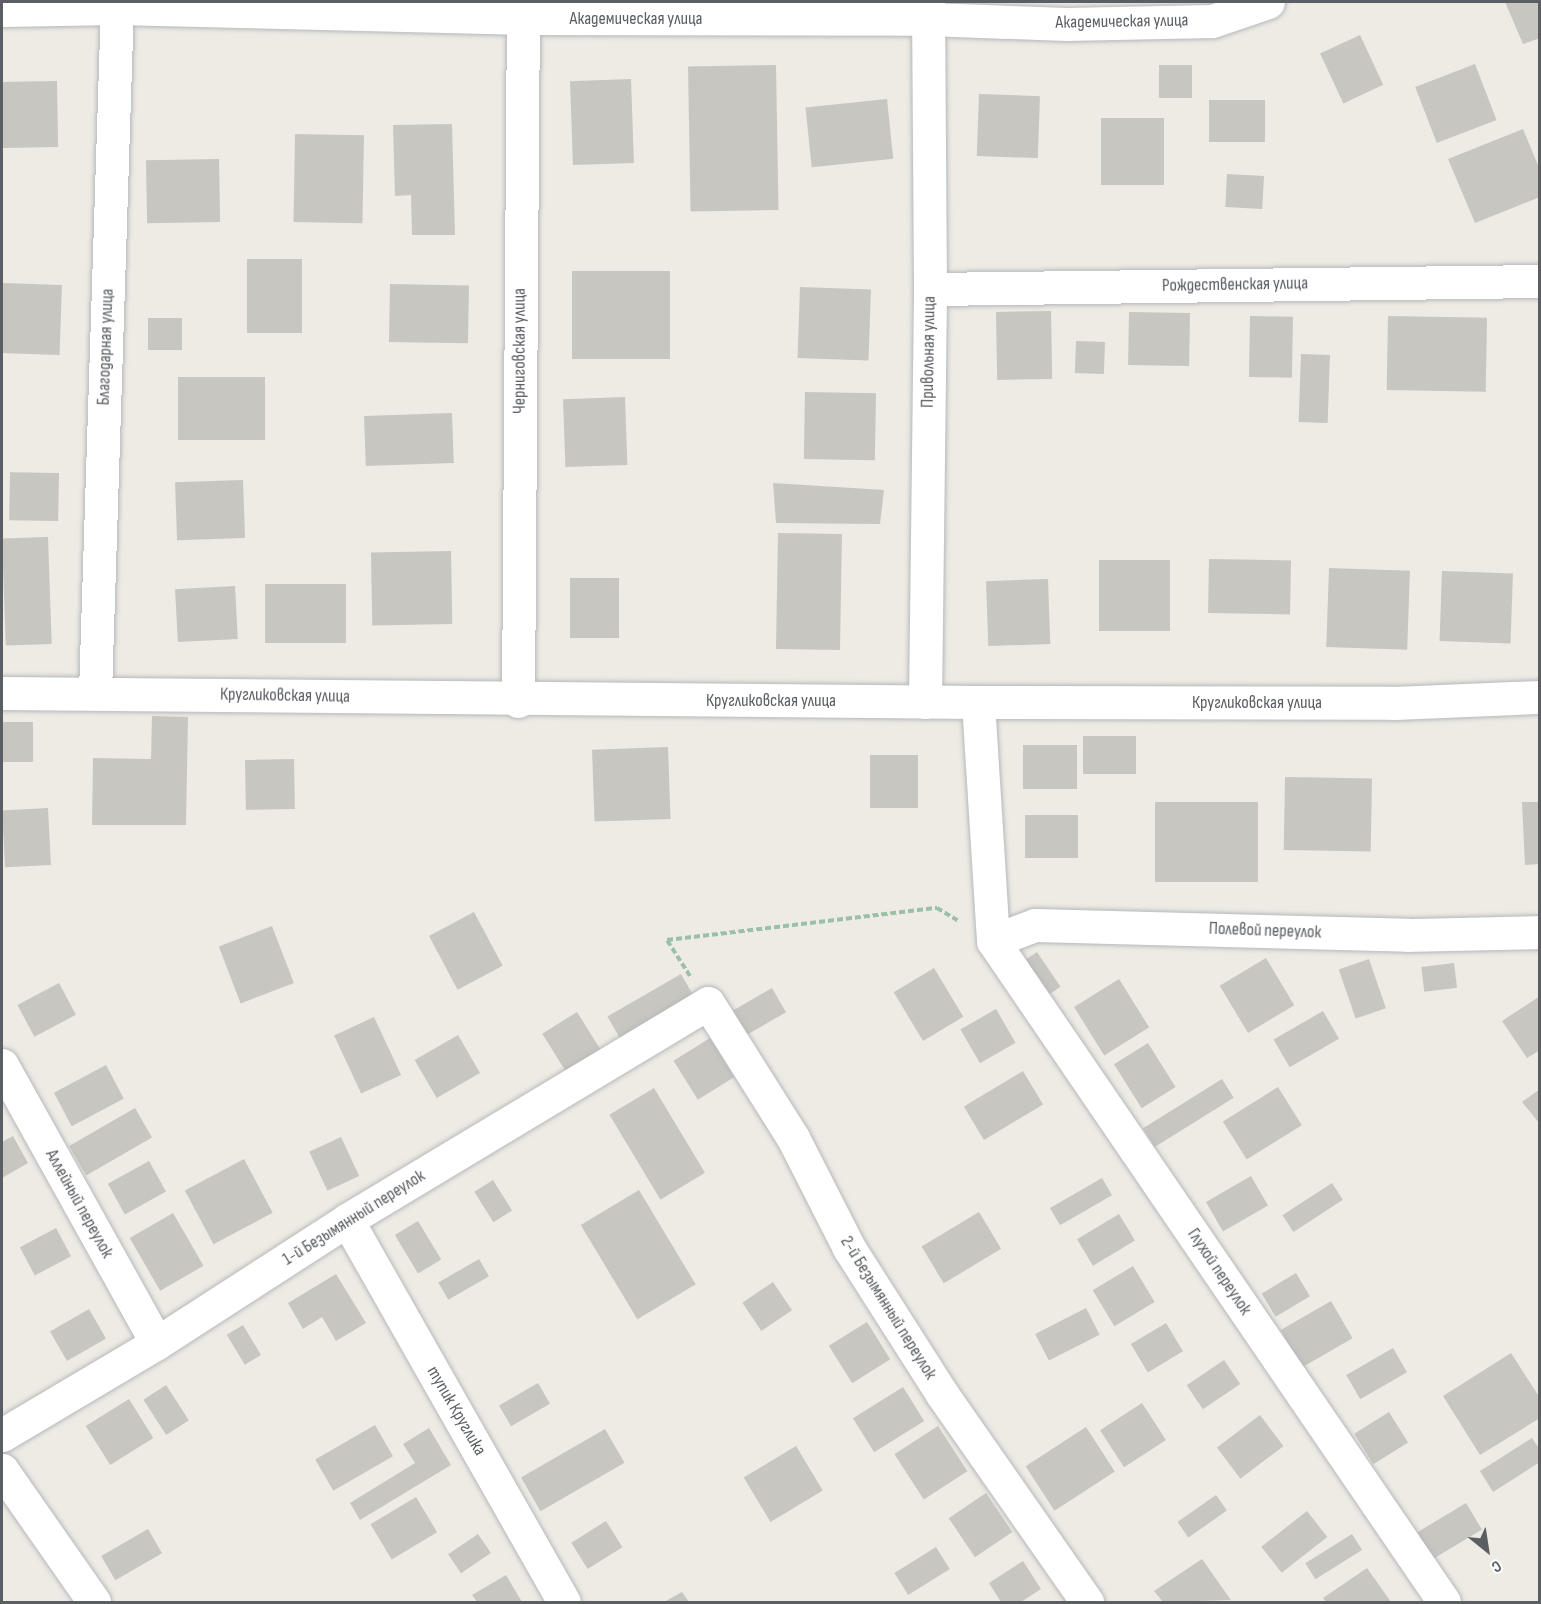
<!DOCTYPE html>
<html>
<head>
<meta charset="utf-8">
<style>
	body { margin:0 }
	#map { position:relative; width:1541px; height:1604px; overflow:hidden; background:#edebe3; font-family:"Sofia Sans Condensed",sans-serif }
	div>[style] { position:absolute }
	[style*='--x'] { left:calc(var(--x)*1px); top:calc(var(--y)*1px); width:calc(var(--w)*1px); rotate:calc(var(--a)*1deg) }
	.building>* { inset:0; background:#c8c6c0; transform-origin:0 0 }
	.path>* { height:4px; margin-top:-2px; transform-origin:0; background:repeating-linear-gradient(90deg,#9ac0a7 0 6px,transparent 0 9px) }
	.roads { filter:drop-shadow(0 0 2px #b6b8bc) drop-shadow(0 0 2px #b6b8bc) }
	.minor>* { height:33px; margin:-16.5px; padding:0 16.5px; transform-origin:16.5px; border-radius:16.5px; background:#fff }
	span { translate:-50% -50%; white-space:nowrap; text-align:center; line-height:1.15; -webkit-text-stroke:4.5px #fff; paint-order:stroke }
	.street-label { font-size:18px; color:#5b5e63 }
	.frame { position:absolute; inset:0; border:3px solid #5b5e63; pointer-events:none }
	.north { position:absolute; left:1457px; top:1520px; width:60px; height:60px; -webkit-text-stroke:4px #fff; paint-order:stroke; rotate:150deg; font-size:16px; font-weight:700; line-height:24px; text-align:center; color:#5b5e63 }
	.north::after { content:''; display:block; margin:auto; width:21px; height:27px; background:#5b5e63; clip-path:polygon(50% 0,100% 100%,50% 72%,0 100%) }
</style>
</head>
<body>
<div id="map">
	<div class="building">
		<i style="clip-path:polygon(1505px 2px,1540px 2px,1540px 38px,1523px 44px)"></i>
		<i style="left:1360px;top:35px;width:55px;height:44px;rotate:65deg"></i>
		<i style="left:1475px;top:64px;width:60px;height:64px;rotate:69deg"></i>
		<i style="left:776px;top:65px;width:145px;height:88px;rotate:89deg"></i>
		<i style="left:1159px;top:65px;width:33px;height:33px"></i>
		<i style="left:631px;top:79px;width:84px;height:61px;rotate:88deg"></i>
		<i style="left:57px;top:81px;width:66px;height:55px;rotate:89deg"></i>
		<i style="left:979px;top:94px;width:61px;height:62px;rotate:2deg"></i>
		<i style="left:887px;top:99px;width:60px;height:82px;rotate:84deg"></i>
		<i style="left:1265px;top:100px;width:42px;height:56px;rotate:90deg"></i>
		<i style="left:1101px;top:118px;width:63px;height:67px"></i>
		<i style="clip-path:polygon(452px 124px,455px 235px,412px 235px,411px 195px,395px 196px,393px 125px)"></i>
		<i style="clip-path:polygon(1523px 129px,1540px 170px,1540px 197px,1475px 223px,1448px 159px)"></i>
		<i style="left:295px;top:134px;width:69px;height:88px;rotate:1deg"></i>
		<i style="left:219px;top:159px;width:63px;height:73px;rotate:89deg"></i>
		<i style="left:1227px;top:174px;width:37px;height:33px;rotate:3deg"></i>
		<i style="left:247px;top:259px;width:55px;height:74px"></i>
		<i style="left:670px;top:271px;width:88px;height:98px;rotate:90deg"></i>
		<i style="left:2px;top:283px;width:60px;height:70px;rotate:2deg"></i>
		<i style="left:390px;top:284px;width:79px;height:58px;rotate:1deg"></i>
		<i style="left:800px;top:287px;width:71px;height:71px;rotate:2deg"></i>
		<i style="left:1051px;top:311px;width:68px;height:55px;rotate:89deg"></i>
		<i style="left:1129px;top:312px;width:61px;height:53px;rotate:1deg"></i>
		<i style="left:1250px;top:316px;width:43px;height:61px;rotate:1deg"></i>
		<i style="left:1388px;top:316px;width:99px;height:74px;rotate:1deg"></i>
		<i style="left:182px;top:318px;width:32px;height:34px;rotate:90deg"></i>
		<i style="left:1076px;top:341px;width:29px;height:32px;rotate:2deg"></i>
		<i style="left:1301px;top:354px;width:29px;height:68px;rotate:2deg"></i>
		<i style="left:178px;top:377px;width:87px;height:63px"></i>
		<i style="left:805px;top:392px;width:71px;height:67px;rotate:1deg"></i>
		<i style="left:625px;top:397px;width:68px;height:62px;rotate:88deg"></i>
		<i style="left:452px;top:413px;width:50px;height:88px;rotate:88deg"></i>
		<i style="left:59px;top:473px;width:48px;height:49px;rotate:91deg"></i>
		<i style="left:243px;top:480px;width:58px;height:68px;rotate:88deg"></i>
		<i style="clip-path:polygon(773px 483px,884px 490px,880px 524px,776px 523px)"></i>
		<i style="left:778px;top:533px;width:64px;height:116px;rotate:1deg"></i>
		<i style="left:48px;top:537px;width:107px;height:46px;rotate:88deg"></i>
		<i style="left:451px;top:551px;width:73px;height:80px;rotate:89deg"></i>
		<i style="left:1209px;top:559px;width:82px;height:54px;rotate:1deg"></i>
		<i style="left:1170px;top:560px;width:71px;height:71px;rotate:90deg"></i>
		<i style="left:1329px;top:568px;width:81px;height:79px;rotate:2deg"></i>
		<i style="left:1442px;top:571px;width:71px;height:70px;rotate:2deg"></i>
		<i style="left:570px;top:578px;width:49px;height:60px"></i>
		<i style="left:1048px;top:579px;width:65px;height:62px;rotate:88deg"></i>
		<i style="left:265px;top:584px;width:81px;height:59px"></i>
		<i style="left:235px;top:586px;width:53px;height:60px;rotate:87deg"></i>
		<i style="clip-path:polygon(152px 716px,188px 717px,186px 825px,92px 825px,93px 758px,151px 759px)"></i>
		<i style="left:2px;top:722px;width:31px;height:40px"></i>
		<i style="left:1083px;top:736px;width:53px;height:38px"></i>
		<i style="left:1023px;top:745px;width:54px;height:44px"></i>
		<i style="left:668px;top:747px;width:72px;height:76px;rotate:88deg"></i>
		<i style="left:870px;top:755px;width:48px;height:53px"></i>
		<i style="left:294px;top:759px;width:50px;height:49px;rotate:89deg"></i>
		<i style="left:1285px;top:777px;width:87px;height:73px;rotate:1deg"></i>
		<i style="left:1155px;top:802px;width:103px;height:80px"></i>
		<i style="clip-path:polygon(1522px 802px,1540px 802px,1540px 864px,1525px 865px)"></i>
		<i style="left:48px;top:808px;width:57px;height:46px;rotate:87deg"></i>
		<i style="left:1025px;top:815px;width:53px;height:43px"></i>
		<i style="left:474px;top:912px;width:61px;height:51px;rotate:62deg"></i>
		<i style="left:272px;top:926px;width:61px;height:57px;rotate:69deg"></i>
		<i style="left:1037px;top:952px;width:42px;height:21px;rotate:56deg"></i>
		<i style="left:1266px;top:958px;width:55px;height:54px;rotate:59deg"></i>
		<i style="left:1369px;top:959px;width:52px;height:32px;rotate:71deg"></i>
		<i style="left:1454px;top:963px;width:25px;height:33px;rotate:83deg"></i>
		<i style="left:934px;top:968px;width:57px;height:47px;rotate:59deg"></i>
		<i style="left:681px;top:974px;width:28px;height:85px;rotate:60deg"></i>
		<i style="left:1119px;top:979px;width:57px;height:53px;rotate:58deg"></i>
		<i style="left:59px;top:983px;width:36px;height:47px;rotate:62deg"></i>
		<i style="left:772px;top:988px;width:28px;height:54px;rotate:60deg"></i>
		<i style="clip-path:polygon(1540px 996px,1540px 1050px,1527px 1058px,1502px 1021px)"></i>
		<i style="left:996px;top:1009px;width:39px;height:41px;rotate:60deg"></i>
		<i style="left:1323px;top:1011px;width:32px;height:57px;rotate:60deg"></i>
		<i style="left:577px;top:1012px;width:49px;height:41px;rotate:58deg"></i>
		<i style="left:374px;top:1017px;width:64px;height:44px;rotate:65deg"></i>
		<i style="left:458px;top:1035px;width:44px;height:50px;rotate:60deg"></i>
		<i style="left:710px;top:1038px;width:46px;height:43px;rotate:58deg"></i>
		<i style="left:1148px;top:1043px;width:52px;height:40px;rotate:58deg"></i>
		<i style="left:106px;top:1065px;width:38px;height:59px;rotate:62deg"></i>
		<i style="left:1023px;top:1071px;width:39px;height:69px;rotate:59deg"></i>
		<i style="left:1222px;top:1079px;width:22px;height:93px;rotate:58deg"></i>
		<i style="left:1278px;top:1087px;width:45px;height:65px;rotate:58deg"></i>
		<i style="left:654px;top:1088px;width:99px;height:52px;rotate:59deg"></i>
		<i style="clip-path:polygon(1540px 1089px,1540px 1124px,1522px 1102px)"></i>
		<i style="left:135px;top:1108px;width:34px;height:76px;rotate:60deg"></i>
		<i style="clip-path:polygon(13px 1136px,28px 1163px,2px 1178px,2px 1142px)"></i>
		<i style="left:341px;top:1137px;width:43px;height:35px;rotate:65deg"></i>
		<i style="left:244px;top:1159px;width:61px;height:67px;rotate:62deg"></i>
		<i style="left:149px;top:1161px;width:35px;height:47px;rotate:61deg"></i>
		<i style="left:1251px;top:1176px;width:34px;height:52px;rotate:60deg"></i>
		<i style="left:1102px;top:1178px;width:20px;height:60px;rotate:60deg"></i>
		<i style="left:493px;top:1180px;width:36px;height:22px;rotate:58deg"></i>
		<i style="left:1332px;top:1183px;width:20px;height:59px;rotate:57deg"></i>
		<i style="left:639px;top:1190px;width:110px;height:68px;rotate:59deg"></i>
		<i style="left:979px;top:1212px;width:43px;height:67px;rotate:59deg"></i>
		<i style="left:173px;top:1213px;width:61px;height:50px;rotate:60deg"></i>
		<i style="left:1119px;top:1214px;width:31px;height:49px;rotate:59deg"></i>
		<i style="left:418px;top:1221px;width:45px;height:27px;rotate:59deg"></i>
		<i style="left:56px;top:1228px;width:32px;height:41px;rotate:62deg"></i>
		<i style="left:479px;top:1259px;width:20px;height:47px;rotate:60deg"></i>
		<i style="left:1133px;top:1266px;width:42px;height:47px;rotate:59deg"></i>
		<i style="left:1296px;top:1273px;width:27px;height:40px;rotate:59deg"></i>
		<i style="clip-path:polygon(336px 1274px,366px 1323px,336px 1341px,322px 1317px,303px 1329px,288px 1303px)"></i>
		<i style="left:773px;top:1282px;width:34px;height:37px;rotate:56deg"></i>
		<i style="left:1331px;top:1301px;width:43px;height:58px;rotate:60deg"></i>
		<i style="left:1086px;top:1308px;width:30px;height:57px;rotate:63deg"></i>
		<i style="left:89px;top:1309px;width:34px;height:45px;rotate:60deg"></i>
		<i style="left:867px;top:1322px;width:44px;height:45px;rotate:58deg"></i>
		<i style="left:1166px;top:1323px;width:33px;height:41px;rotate:59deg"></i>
		<i style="left:243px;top:1325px;width:35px;height:19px;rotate:59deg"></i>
		<i style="left:1393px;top:1348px;width:28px;height:54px;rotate:60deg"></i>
		<i style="clip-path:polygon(1511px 1353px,1540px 1398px,1540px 1418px,1480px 1455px,1443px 1396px)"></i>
		<i style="left:1224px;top:1360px;width:29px;height:45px;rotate:56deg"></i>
		<i style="left:538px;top:1383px;width:24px;height:45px;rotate:60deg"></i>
		<i style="left:166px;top:1385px;width:42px;height:27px;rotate:57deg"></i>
		<i style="left:903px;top:1387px;width:40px;height:59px;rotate:58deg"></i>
		<i style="left:129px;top:1399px;width:46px;height:51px;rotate:58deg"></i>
		<i style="left:1142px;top:1403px;width:44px;height:50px;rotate:57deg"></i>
		<i style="left:1389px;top:1412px;width:36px;height:41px;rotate:58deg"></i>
		<i style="left:1260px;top:1415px;width:39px;height:54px;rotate:53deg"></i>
		<i style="left:375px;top:1425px;width:36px;height:69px;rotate:60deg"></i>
		<i style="left:938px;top:1426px;width:54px;height:52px;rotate:57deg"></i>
		<i style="left:1086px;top:1427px;width:53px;height:72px;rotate:57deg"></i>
		<i style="clip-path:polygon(429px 1428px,451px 1465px,360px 1520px,350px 1503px,415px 1463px,403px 1444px)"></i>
		<i style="left:605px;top:1429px;width:39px;height:97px;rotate:60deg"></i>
		<i style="clip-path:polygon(1532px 1438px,1540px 1450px,1540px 1462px,1493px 1492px,1480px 1471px)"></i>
		<i style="left:796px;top:1446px;width:52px;height:61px;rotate:59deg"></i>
		<i style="left:986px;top:1493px;width:47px;height:45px;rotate:56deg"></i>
		<i style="left:1216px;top:1495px;width:19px;height:47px;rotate:55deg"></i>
		<i style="left:416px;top:1497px;width:41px;height:53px;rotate:59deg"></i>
		<i style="left:1466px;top:1503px;width:31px;height:61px;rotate:59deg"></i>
		<i style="left:1307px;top:1511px;width:33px;height:58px;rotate:52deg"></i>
		<i style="left:606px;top:1521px;width:31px;height:41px;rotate:58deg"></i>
		<i style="left:148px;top:1529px;width:28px;height:54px;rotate:60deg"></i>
		<i style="left:478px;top:1534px;width:23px;height:36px;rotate:56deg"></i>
		<i style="left:1352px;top:1534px;width:19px;height:55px;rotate:58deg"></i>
		<i style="left:936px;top:1547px;width:26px;height:49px;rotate:58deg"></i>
		<i style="clip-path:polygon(1202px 1559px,1231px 1600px,1163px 1602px,1154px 1591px)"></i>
		<i style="clip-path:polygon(1023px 1561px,1041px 1589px,1021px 1602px,1001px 1602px,989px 1583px)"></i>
		<i style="clip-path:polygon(1367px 1568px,1391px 1602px,1326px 1602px,1323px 1598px)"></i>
		<i style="clip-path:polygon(506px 1575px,522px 1602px,477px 1602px,472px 1595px)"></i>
		<i style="clip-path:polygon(682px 1592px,689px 1602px,664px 1602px)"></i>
	</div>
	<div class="path">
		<i style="--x:690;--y:976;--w:43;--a:-122.6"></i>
		<i style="--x:667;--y:940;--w:272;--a:-6.8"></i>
		<i style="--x:937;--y:908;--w:26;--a:31"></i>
	</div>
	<div class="roads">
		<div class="minor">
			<i style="--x:2;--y:10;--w:115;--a:-1"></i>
			<i style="--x:117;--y:8;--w:406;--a:1.4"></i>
			<i style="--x:523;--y:18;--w:405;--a:0.1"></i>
			<i style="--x:928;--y:19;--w:138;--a:2.1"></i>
			<i style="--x:1066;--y:24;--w:146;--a:-1.2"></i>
			<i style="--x:1212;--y:21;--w:59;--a:-18.7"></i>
			<i style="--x:930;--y:289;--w:610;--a:-0.75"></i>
			<i style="--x:95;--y:692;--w:690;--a:-88.17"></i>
			<i style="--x:2;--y:693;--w:976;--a:0.53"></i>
			<i style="--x:978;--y:702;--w:416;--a:0.1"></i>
			<i style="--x:1394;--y:703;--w:146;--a:-2.4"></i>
			<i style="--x:518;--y:701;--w:699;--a:-89.59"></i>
			<i style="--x:925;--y:702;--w:413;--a:-89.3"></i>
			<i style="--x:930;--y:289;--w:287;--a:-90.4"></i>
			<i style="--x:978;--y:702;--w:239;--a:86.4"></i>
			<i style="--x:993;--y:941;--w:800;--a:55.69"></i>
			<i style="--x:993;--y:941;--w:45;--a:-20.9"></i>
			<i style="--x:1035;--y:925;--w:373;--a:1.5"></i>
			<i style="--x:1408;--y:935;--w:132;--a:-1.3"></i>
			<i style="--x:2;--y:1065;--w:318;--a:60.9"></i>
			<i style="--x:347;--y:1220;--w:439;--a:60.4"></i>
			<i style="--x:2;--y:1435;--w:180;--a:-30.7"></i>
			<i style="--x:157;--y:1343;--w:226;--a:-32.9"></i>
			<i style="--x:347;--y:1220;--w:421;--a:-31"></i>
			<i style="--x:708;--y:1003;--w:160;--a:57.8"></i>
			<i style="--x:793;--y:1138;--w:123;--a:63"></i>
			<i style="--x:849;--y:1248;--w:173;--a:57.5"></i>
			<i style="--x:942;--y:1394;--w:254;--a:55.1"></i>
			<i style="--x:2;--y:1470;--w:161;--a:55.1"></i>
		</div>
	</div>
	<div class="street-label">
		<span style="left:636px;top:19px">Академическая улица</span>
		<span style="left:1122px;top:22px;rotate:-1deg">Академическая улица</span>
		<span style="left:1235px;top:285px;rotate:-1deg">Рождественская улица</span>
		<span style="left:106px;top:347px;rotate:-88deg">Благодарная улица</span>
		<span style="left:520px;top:351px;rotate:-90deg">Черниговская улица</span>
		<span style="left:929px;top:352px;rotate:-89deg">Привольная улица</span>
		<span style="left:285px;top:696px;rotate:1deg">Кругликовская улица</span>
		<span style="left:771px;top:701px">Кругликовская улица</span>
		<span style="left:1257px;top:703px">Кругликовская улица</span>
		<span style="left:1265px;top:931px;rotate:2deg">Полевой переулок</span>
		<span style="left:79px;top:1204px;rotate:61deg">Аллейный переулок</span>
		<span style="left:354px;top:1218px;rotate:-32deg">1-й Безымянный переулок</span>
		<span style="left:1219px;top:1272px;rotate:56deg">Глухой переулок</span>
		<span style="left:888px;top:1308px;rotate:58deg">2-й Безымянный переулок</span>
		<span style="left:456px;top:1411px;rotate:60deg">тупик Круглика</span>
	</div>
	<div class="frame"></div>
	<div class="north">С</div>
</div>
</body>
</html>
